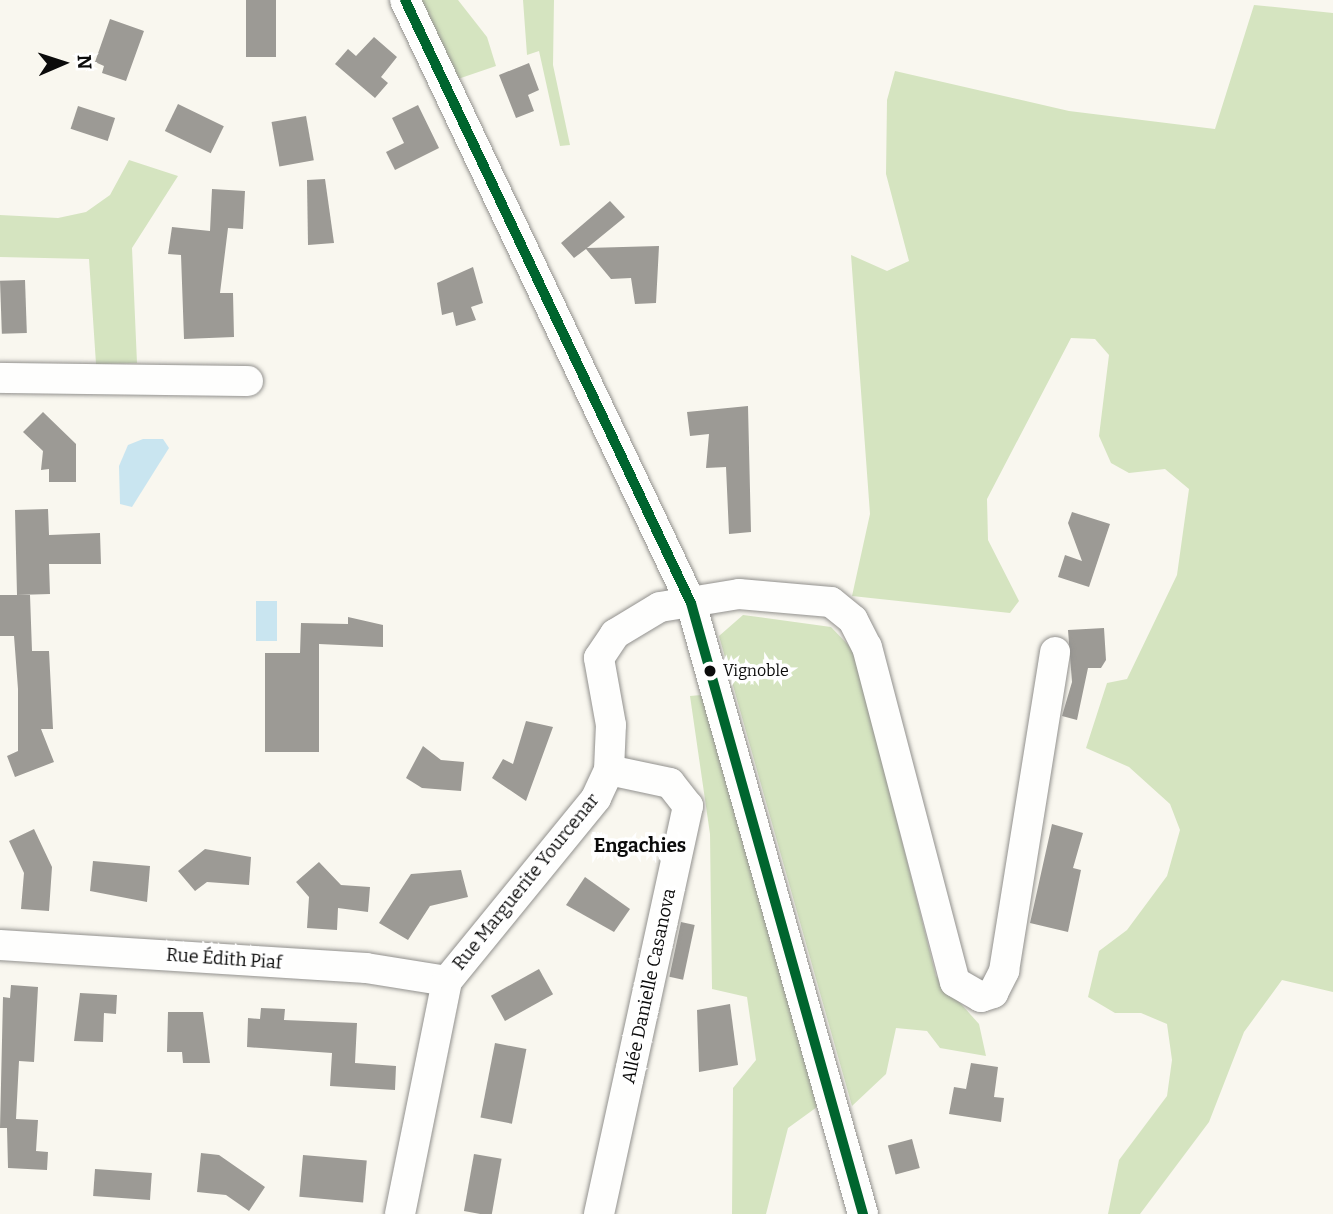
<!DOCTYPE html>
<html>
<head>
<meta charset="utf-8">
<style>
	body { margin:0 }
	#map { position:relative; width:1333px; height:1214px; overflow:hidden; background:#f9f7ef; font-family:Bitter,serif }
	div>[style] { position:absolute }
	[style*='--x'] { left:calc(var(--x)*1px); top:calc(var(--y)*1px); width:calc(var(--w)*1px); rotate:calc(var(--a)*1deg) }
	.forest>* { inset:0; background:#d5e4c0 }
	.water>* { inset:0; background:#c9e5f0; transform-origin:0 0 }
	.building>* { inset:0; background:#9c9a95; transform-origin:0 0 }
	.roads { filter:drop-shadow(0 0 2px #92918e) drop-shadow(0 0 2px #92918e) }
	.minor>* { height:30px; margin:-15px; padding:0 15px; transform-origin:15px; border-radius:15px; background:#fefefd }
	.bus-1>* { height:10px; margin:-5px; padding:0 5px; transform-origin:5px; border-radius:5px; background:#00652e }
	.dots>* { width:19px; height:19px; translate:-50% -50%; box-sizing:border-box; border:4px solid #fff; border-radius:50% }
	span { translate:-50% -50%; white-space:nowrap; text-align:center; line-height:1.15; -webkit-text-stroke:7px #fff; paint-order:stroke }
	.bus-label { font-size:16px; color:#0b0b0b }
	.left { translate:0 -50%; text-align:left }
	.street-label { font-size:18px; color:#0b0b0b }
	.neighbourhood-label { font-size:19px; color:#0b0b0b; font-weight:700 }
	.north { position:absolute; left:28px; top:28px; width:70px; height:70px; -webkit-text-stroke:5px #fff; paint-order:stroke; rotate:87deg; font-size:19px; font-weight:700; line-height:28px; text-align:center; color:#0b0b0b }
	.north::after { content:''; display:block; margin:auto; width:24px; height:32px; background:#0b0b0b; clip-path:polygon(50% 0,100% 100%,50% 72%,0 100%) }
</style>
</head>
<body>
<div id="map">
	<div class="forest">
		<i style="clip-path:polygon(418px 0,458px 0,487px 37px,496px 66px,455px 80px)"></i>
		<i style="clip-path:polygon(523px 0,554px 0,553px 65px,570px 145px,560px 146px,539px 51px,527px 55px)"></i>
		<i style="clip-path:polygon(1254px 5px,1333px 13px,1333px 992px,1282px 980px,1244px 1032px,1209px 1122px,1140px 1214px,1108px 1214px,1119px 1160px,1167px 1096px,1172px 1060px,1167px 1024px,1141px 1013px,1115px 1013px,1088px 997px,1099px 951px,1127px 930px,1167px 876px,1180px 830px,1170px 804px,1129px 767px,1086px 748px,1107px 683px,1127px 679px,1177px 575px,1189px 489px,1165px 469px,1129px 473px,1111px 463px,1099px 436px,1109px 355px,1095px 339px,1071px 338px,987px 499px,988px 540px,1019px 601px,1010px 613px,852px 596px,870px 514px,851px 255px,887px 271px,909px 261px,886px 174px,887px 100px,895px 71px,1069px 111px,1215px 129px)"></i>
		<i style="clip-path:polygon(129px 160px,178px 176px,132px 248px,137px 363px,96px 364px,89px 259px,0 257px,0 215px,58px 218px,86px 212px,110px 195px)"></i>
		<i style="clip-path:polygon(743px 615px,831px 627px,854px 651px,936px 976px,979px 1024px,986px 1056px,940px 1048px,927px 1031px,896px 1028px,886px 1074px,852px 1106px,719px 636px)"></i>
		<i style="clip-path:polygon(701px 695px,713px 702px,817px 1107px,788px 1128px,766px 1214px,732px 1214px,733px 1088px,756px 1060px,747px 997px,712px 989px,710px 834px,690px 696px)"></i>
	</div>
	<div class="water">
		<i style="clip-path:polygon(143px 439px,163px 439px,169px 448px,132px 507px,120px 504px,119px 466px,128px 445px)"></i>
		<i style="left:256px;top:601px;width:21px;height:40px"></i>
	</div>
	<div class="building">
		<i style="left:246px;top:0;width:30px;height:57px"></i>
		<i style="clip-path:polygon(110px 19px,144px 31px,126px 81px,102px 73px,104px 66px,95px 62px)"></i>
		<i style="clip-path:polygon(374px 37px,397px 57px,381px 77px,388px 83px,375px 98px,335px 64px,348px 49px,356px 56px)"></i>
		<i style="clip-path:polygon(529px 63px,539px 90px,528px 95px,534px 111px,516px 118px,499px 75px)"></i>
		<i style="left:178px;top:104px;width:51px;height:30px;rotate:26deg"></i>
		<i style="clip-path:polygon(418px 105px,439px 148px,395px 170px,386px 152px,404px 143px,392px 118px)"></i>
		<i style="left:78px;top:106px;width:39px;height:24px;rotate:18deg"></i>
		<i style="left:306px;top:116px;width:45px;height:35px;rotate:80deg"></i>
		<i style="clip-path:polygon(325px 179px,334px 243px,308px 245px,307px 180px)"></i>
		<i style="clip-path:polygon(212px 189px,245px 191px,243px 229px,228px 228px,220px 293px,233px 293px,234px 337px,184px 339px,181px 255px,168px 254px,172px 227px,210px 231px)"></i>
		<i style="clip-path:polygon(610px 201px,625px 217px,587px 248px,659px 246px,656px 303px,635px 304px,631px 278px,611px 279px,586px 249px,574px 258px,561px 243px)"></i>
		<i style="clip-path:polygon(473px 267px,483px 303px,471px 307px,476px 320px,456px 326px,453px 312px,442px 315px,437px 283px)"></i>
		<i style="left:25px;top:280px;width:53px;height:25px;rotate:88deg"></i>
		<i style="clip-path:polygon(748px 406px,751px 532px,729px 534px,726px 467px,706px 468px,709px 434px,690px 436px,687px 412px)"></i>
		<i style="clip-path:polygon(43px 412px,76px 444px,76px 482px,49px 482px,49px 469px,41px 470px,43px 451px,23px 432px)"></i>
		<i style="clip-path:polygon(48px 509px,49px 535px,100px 533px,101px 564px,49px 564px,50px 594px,17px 595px,15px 510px)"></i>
		<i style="clip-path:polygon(1072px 512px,1110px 524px,1089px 587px,1058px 577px,1065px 555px,1082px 561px,1068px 523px)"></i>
		<i style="clip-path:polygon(0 595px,30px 595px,32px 651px,49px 651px,53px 729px,41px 729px,54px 762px,15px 777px,7px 756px,18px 751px,18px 689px,14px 636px,0 636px)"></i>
		<i style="clip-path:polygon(348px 617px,383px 625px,383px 647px,319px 644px,319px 752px,265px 752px,265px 653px,300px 653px,301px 623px,348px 624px)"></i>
		<i style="clip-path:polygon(1104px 628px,1106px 660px,1101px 668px,1088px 668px,1077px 720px,1062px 716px,1072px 682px,1068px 630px)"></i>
		<i style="clip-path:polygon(526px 721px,553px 727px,526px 801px,492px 778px,503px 759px,513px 764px)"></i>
		<i style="clip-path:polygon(423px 746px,441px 760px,464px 762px,461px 791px,422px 788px,406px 778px)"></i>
		<i style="clip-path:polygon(1052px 824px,1083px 833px,1073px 868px,1081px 870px,1068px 932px,1030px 923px)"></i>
		<i style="clip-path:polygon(34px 829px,52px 867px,49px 911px,21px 909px,24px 873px,9px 841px)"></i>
		<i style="clip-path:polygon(205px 849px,251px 857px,249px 885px,207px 882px,195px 891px,178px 871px)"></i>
		<i style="clip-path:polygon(93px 861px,150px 866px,147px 902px,90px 891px)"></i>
		<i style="clip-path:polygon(319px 862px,341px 885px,370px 887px,368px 912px,338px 908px,337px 930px,307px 928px,309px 897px,296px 882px)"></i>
		<i style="clip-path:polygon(461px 870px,468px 897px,430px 906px,408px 940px,379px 923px,411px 874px)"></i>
		<i style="clip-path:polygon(585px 877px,630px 909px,614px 932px,566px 905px)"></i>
		<i style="left:681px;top:922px;width:14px;height:56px;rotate:12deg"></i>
		<i style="left:539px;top:969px;width:29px;height:55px;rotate:61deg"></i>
		<i style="clip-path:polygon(11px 985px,38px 987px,34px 1062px,19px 1061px,16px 1119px,38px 1120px,36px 1151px,48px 1152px,47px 1170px,8px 1168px,7px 1128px,0 1128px,3px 997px,10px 998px)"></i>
		<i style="clip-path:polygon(80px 993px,117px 995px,116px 1014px,104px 1013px,103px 1042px,74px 1041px)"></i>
		<i style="clip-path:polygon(730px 1004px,738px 1065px,699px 1072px,697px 1010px)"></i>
		<i style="clip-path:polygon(261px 1008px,285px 1009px,284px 1020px,357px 1023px,355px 1063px,396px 1066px,395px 1090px,330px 1086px,332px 1053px,247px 1047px,248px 1018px,260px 1019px)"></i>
		<i style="clip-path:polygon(168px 1012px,203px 1012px,210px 1063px,183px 1063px,182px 1052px,167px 1052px)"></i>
		<i style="left:495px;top:1043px;width:32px;height:76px;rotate:11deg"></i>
		<i style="clip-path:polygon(971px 1063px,998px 1067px,994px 1097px,1004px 1098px,1001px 1122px,949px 1114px,954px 1087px,966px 1089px)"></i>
		<i style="left:912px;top:1139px;width:30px;height:25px;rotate:75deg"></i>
		<i style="clip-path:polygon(201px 1153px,219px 1155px,265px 1187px,249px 1211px,226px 1195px,197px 1192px)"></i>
		<i style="left:474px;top:1154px;width:28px;height:58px;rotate:10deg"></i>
		<i style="left:303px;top:1155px;width:64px;height:42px;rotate:5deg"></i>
		<i style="left:95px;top:1169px;width:57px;height:27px;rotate:4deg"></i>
	</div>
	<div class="roads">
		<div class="minor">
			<i style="--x:405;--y:0;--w:667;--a:64.63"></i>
			<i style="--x:691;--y:603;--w:635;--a:74.28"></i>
			<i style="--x:0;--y:378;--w:248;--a:0.7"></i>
			<i style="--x:0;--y:945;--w:367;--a:3.6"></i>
			<i style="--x:366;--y:968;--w:82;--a:9.1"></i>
			<i style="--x:400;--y:1214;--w:238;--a:-78.6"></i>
			<i style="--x:447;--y:981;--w:236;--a:-50.8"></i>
			<i style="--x:596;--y:798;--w:31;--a:-65"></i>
			<i style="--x:609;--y:770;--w:45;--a:-87.5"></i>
			<i style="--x:611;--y:725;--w:68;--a:-100.2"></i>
			<i style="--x:599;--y:658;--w:29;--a:-56"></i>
			<i style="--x:615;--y:634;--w:52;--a:-31"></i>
			<i style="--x:660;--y:607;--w:80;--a:-9.3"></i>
			<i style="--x:739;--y:594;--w:92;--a:5"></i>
			<i style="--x:831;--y:602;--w:28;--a:39"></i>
			<i style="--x:853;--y:620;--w:30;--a:63"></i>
			<i style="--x:867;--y:647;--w:346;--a:75.3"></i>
			<i style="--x:955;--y:982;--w:30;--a:30"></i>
			<i style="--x:981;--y:997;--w:13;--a:-18"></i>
			<i style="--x:993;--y:993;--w:25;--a:-63"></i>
			<i style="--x:1004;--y:971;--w:323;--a:-80.9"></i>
			<i style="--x:599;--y:1214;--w:418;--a:-77.7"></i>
			<i style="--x:688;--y:806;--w:29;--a:-128"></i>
			<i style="--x:670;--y:783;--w:62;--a:-168"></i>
		</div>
	</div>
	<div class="bus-1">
		<i style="--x:405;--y:0;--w:667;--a:64.63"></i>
		<i style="--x:691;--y:603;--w:635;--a:74.28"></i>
	</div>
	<div class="dots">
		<i style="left:710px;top:671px;background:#0b0b0b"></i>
	</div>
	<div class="bus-label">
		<span class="left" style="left:723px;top:671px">Vignoble</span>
	</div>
	<div class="street-label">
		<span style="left:526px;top:882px;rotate:-51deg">Rue Marguerite Yourcenar</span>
		<span style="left:224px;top:959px;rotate:4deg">Rue Édith Piaf</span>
		<span style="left:649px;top:986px;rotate:-78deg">Allée Danielle Casanova</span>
	</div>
	<div class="neighbourhood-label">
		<span style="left:640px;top:846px">Engachies</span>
	</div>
	<div class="north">N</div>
</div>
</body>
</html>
